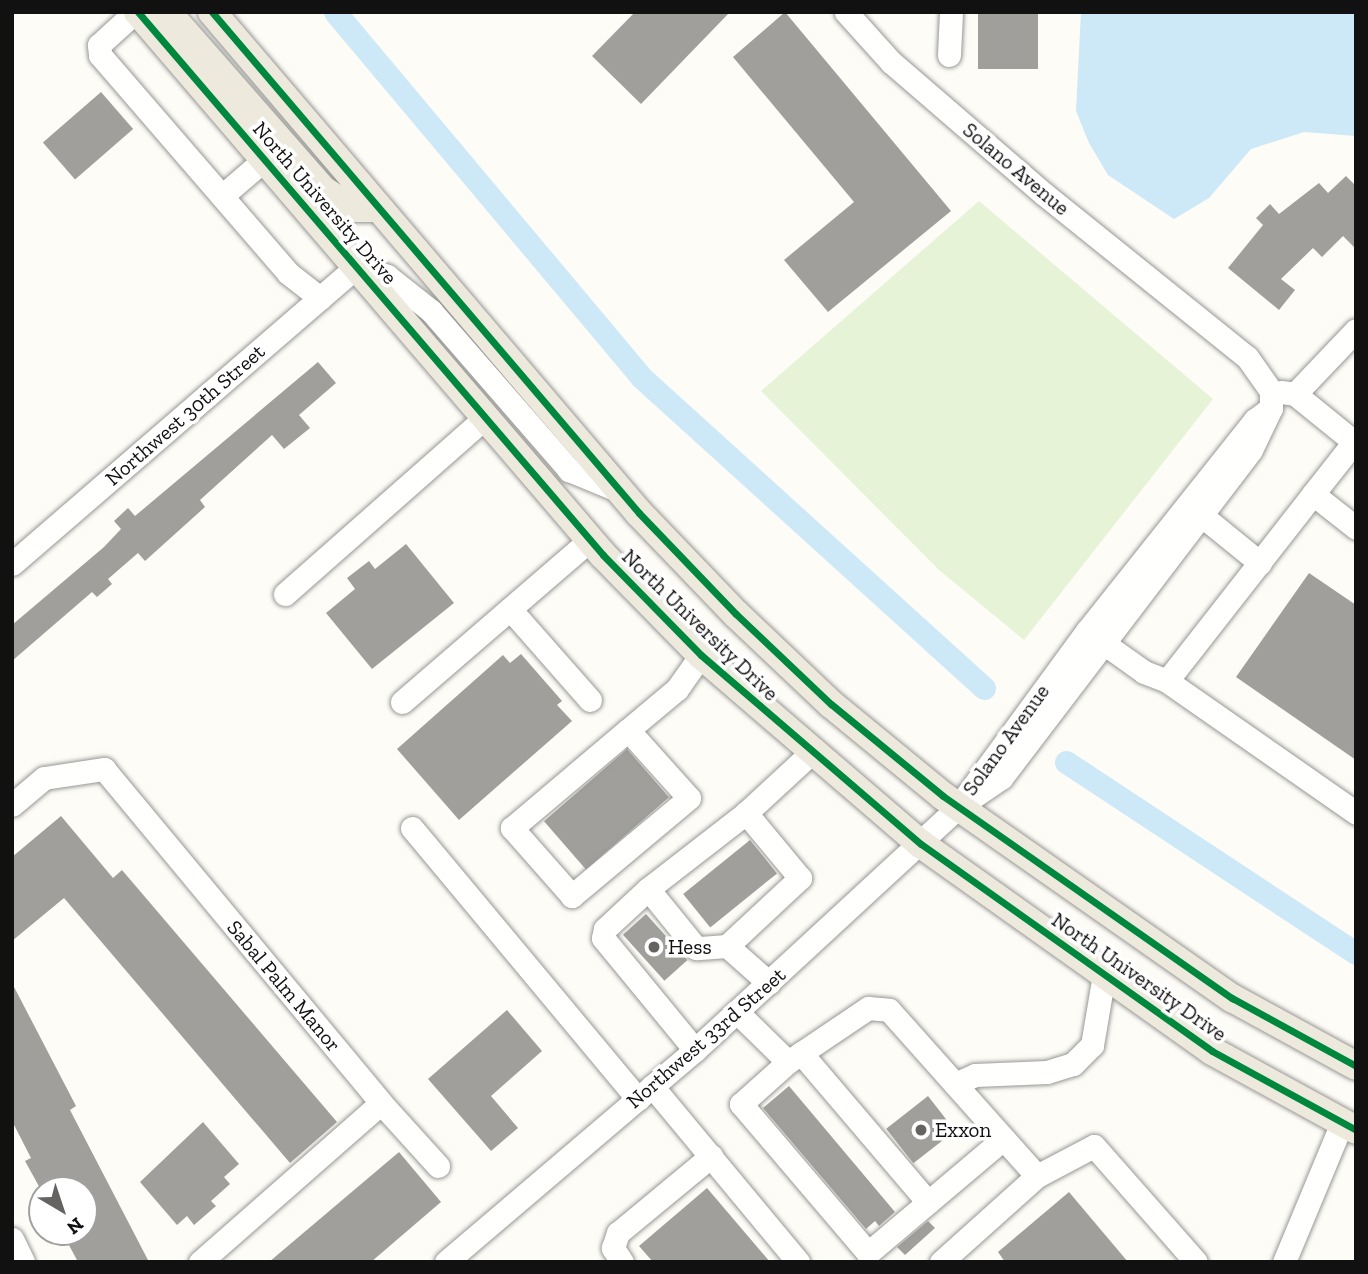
<!DOCTYPE html>
<html>
<head>
<meta charset="utf-8">
<style>
	body { margin:0 }
	#map { position:relative; width:1368px; height:1274px; overflow:hidden; background:#fdfcf7; font-family:"Zilla Slab",serif }
	div>[style] { position:absolute }
	[style*='--x'] { left:calc(var(--x)*1px); top:calc(var(--y)*1px); width:calc(var(--w)*1px); rotate:calc(var(--a)*1deg) }
	.green>* { inset:0; background:#e7f3d7 }
	.water>* { inset:0; background:#cde8f7 }
	.canal>* { height:23px; margin:-11.5px; padding:0 11.5px; transform-origin:11.5px; border-radius:11.5px; background:#cde8f7 }
	.building>* { inset:0; background:#a19f9c; transform-origin:0 0 }
	.roads { filter:drop-shadow(0 0 2px #979795) drop-shadow(0 0 2px #979795) }
	.minor>* { height:23px; margin:-11.5px; padding:0 11.5px; transform-origin:11.5px; border-radius:11.5px; background:#fffffe }
	.major>* { height:28px; margin:-14px; padding:0 14px; transform-origin:14px; border-radius:14px; background:#ede9dc }
	.cycleway>* { height:7px; margin:-3.5px; padding:0 3.5px; transform-origin:3.5px; border-radius:3.5px; background:#00873e }
	.dots>* { width:19px; height:19px; translate:-50% -50%; box-sizing:border-box; border:4px solid #fff; border-radius:50% }
	span { translate:-50% -50%; white-space:nowrap; text-align:center; line-height:1.15; -webkit-text-stroke:7px #fff; paint-order:stroke }
	.street-label { font-size:21px; color:#111 }
	.poi-label { font-size:21px; color:#111 }
	.left { translate:0 -50%; text-align:left }
	.frame { position:absolute; inset:0; border:14px solid #111; pointer-events:none }
	.north { position:absolute; left:28px; top:1176px; width:70px; height:70px; box-sizing:border-box; background:#fff; border:2px solid #a0a0a0; border-radius:50%; rotate:141deg; font-size:19px; font-weight:700; line-height:28px; text-align:center; color:#111 }
	.north::after { content:''; display:block; margin:auto; width:24px; height:32px; background:#646362; clip-path:polygon(50% 0,100% 100%,50% 72%,0 100%) }
</style>
</head>
<body>
<div id="map">
	<div class="green">
		<i style="clip-path:polygon(979px 201px,1213px 399px,1024px 640px,939px 570px,761px 391px)"></i>
	</div>
	<div class="water">
		<i style="clip-path:polygon(1081px 12px,1356px 12px,1356px 136px,1304px 132px,1251px 149px,1209px 198px,1174px 219px,1108px 175px,1089px 143px,1076px 111px)"></i>
	</div>
	<div class="canal">
		<i style="--x:335;--y:12;--w:476;--a:50"></i>
		<i style="--x:641;--y:377;--w:463;--a:42.2"></i>
		<i style="--x:1066;--y:762;--w:347;--a:33.4"></i>
	</div>
	<div class="building">
		<i style="clip-path:polygon(635px 12px,730px 12px,641px 104px,592px 56px)"></i>
		<i style="clip-path:polygon(785px 12px,951px 211px,828px 312px,784px 260px,854px 202px,733px 57px)"></i>
		<i style="left:978px;top:12px;width:60px;height:57px"></i>
		<i style="left:101px;top:92px;width:49px;height:77px;rotate:49deg"></i>
		<i style="clip-path:polygon(1346px 176px,1356px 186px,1356px 249px,1343px 236px,1322px 257px,1313px 248px,1281px 279px,1295px 290px,1279px 310px,1228px 268px,1263px 225px,1256px 218px,1270px 204px,1279px 214px,1319px 183px,1328px 193px)"></i>
		<i style="clip-path:polygon(318px 362px,336px 383px,299px 415px,310px 428px,284px 449px,272px 435px,200px 500px,205px 507px,145px 561px,138px 553px,108px 579px,112px 584px,97px 597px,92px 592px,12px 661px,12px 625px,104px 547px,121px 529px,114px 521px,128px 508px,135px 516px)"></i>
		<i style="clip-path:polygon(406px 544px,454px 603px,372px 669px,326px 613px,355px 589px,347px 578px,369px 561px,375px 569px)"></i>
		<i style="clip-path:polygon(1309px 573px,1356px 605px,1356px 760px,1236px 677px)"></i>
		<i style="clip-path:polygon(521px 654px,562px 701px,557px 705px,572px 721px,459px 820px,397px 749px,503px 655px,510px 663px)"></i>
		<i style="left:627px;top:749px;width:64px;height:110px;rotate:49deg"></i>
		<i style="clip-path:polygon(61px 816px,113px 878px,122px 870px,337px 1122px,290px 1163px,64px 898px,12px 941px,12px 857px)"></i>
		<i style="left:750px;top:840px;width:43px;height:86px;rotate:51deg"></i>
		<i style="left:646px;top:914px;width:62px;height:31px;rotate:48deg"></i>
		<i style="clip-path:polygon(12px 983px,76px 1106px,70px 1110px,149px 1262px,78px 1262px,62px 1232px,84px 1232px,84px 1190px,41px 1190px,25px 1161px,31px 1158px,12px 1121px)"></i>
		<i style="clip-path:polygon(507px 1010px,542px 1051px,491px 1096px,518px 1128px,491px 1151px,428px 1079px)"></i>
		<i style="clip-path:polygon(789px 1086px,895px 1212px,879px 1226px,875px 1221px,866px 1229px,763px 1108px)"></i>
		<i style="left:928px;top:1096px;width:44px;height:53px;rotate:52deg"></i>
		<i style="clip-path:polygon(203px 1122px,239px 1164px,224px 1177px,230px 1184px,211px 1201px,216px 1206px,194px 1225px,187px 1216px,177px 1225px,140px 1182px)"></i>
		<i style="clip-path:polygon(399px 1152px,441px 1202px,371px 1262px,269px 1262px)"></i>
		<i style="clip-path:polygon(707px 1188px,770px 1262px,653px 1262px,639px 1246px)"></i>
		<i style="clip-path:polygon(1069px 1192px,1128px 1262px,1005px 1262px,998px 1252px)"></i>
		<i style="clip-path:polygon(928px 1221px,935px 1228px,905px 1255px,897px 1247px)"></i>
	</div>
	<div class="roads">
		<div class="minor">
			<i style="--x:135;--y:12;--w:49;--a:137.5"></i>
			<i style="--x:99;--y:45;--w:10;--a:84"></i>
			<i style="--x:100;--y:55;--w:288;--a:49.2"></i>
			<i style="--x:288;--y:273;--w:41;--a:38"></i>
			<i style="--x:846;--y:12;--w:67;--a:48"></i>
			<i style="--x:891;--y:62;--w:202;--a:40.8"></i>
			<i style="--x:1044;--y:194;--w:260;--a:38.8"></i>
			<i style="--x:1247;--y:357;--w:42;--a:54.8"></i>
			<i style="--x:1271;--y:391;--w:17;--a:90"></i>
			<i style="--x:1271;--y:408;--w:47;--a:115.5"></i>
			<i style="--x:1251;--y:450;--w:412;--a:127.3"></i>
			<i style="--x:1001;--y:778;--w:41;--a:145.9"></i>
			<i style="--x:949;--y:55;--w:43;--a:-87.3"></i>
			<i style="--x:222;--y:196;--w:57;--a:-40.7"></i>
			<i style="--x:1281;--y:392;--w:14;--a:8"></i>
			<i style="--x:1295;--y:394;--w:88;--a:-46.4"></i>
			<i style="--x:1295;--y:394;--w:76;--a:39.1"></i>
			<i style="--x:1354;--y:442;--w:66;--a:128.3"></i>
			<i style="--x:1313;--y:494;--w:55;--a:38.3"></i>
			<i style="--x:1313;--y:494;--w:237;--a:128"></i>
			<i style="--x:1167;--y:681;--w:231;--a:34.9"></i>
			<i style="--x:1201;--y:515;--w:76;--a:39.1"></i>
			<i style="--x:12;--y:564;--w:456;--a:-40.8"></i>
			<i style="--x:357;--y:266;--w:32;--a:18"></i>
			<i style="--x:387;--y:276;--w:56;--a:38.5"></i>
			<i style="--x:431;--y:311;--w:211;--a:49"></i>
			<i style="--x:569;--y:470;--w:57;--a:22.5"></i>
			<i style="--x:285;--y:594;--w:268;--a:-41.4"></i>
			<i style="--x:510;--y:609;--w:121;--a:48.7"></i>
			<i style="--x:1102;--y:642;--w:52;--a:35.5"></i>
			<i style="--x:1144;--y:672;--w:25;--a:21"></i>
			<i style="--x:402;--y:702;--w:248;--a:-40.8"></i>
			<i style="--x:628;--y:730;--w:91;--a:48.1"></i>
			<i style="--x:689;--y:798;--w:153;--a:140.1"></i>
			<i style="--x:572;--y:896;--w:91;--a:-131.4"></i>
			<i style="--x:512;--y:828;--w:152;--a:-40.2"></i>
			<i style="--x:628;--y:730;--w:64;--a:-39.9"></i>
			<i style="--x:677;--y:689;--w:42;--a:-54.8"></i>
			<i style="--x:12;--y:805;--w:42;--a:-40.2"></i>
			<i style="--x:44;--y:778;--w:61;--a:-8.5"></i>
			<i style="--x:104;--y:769;--w:434;--a:50.3"></i>
			<i style="--x:381;--y:1103;--w:241;--a:138.7"></i>
			<i style="--x:412;--y:828;--w:353;--a:50.2"></i>
			<i style="--x:648;--y:889;--w:59;--a:137.1"></i>
			<i style="--x:605;--y:929;--w:9;--a:103"></i>
			<i style="--x:603;--y:938;--w:145;--a:50.6"></i>
			<i style="--x:727;--y:946;--w:100;--a:-43"></i>
			<i style="--x:800;--y:878;--w:85;--a:-129.7"></i>
			<i style="--x:769;--y:983;--w:56;--a:-138.6"></i>
			<i style="--x:727;--y:946;--w:31;--a:176"></i>
			<i style="--x:696;--y:948;--w:76;--a:-129.1"></i>
			<i style="--x:648;--y:889;--w:124;--a:-37.8"></i>
			<i style="--x:746;--y:813;--w:88;--a:-42.7"></i>
			<i style="--x:737;--y:1012;--w:71;--a:44.4"></i>
			<i style="--x:801;--y:1053;--w:196;--a:49.6"></i>
			<i style="--x:955;--y:1084;--w:22;--a:-24"></i>
			<i style="--x:975;--y:1075;--w:72;--a:-2.4"></i>
			<i style="--x:1047;--y:1072;--w:27;--a:-17"></i>
			<i style="--x:1073;--y:1064;--w:27;--a:-45"></i>
			<i style="--x:1092;--y:1045;--w:71;--a:-80.3"></i>
			<i style="--x:652;--y:1086;--w:229;--a:50.3"></i>
			<i style="--x:381;--y:1103;--w:85;--a:47.9"></i>
			<i style="--x:1003;--y:1139;--w:177;--a:139.8"></i>
			<i style="--x:868;--y:1253;--w:196;--a:-130.4"></i>
			<i style="--x:741;--y:1104;--w:63;--a:-41.8"></i>
			<i style="--x:788;--y:1062;--w:97;--a:-34"></i>
			<i style="--x:868;--y:1008;--w:21;--a:5"></i>
			<i style="--x:889;--y:1010;--w:222;--a:48.3"></i>
			<i style="--x:12;--y:1239;--w:25;--a:64"></i>
			<i style="--x:446;--y:1262;--w:327;--a:-40.4"></i>
			<i style="--x:695;--y:1050;--w:358;--a:-42.7"></i>
			<i style="--x:958;--y:807;--w:218;--a:-53.8"></i>
			<i style="--x:1087;--y:631;--w:270;--a:-51.5"></i>
			<i style="--x:1255;--y:420;--w:20;--a:-37"></i>
			<i style="--x:622;--y:1262;--w:17;--a:-123"></i>
			<i style="--x:613;--y:1248;--w:16;--a:-72"></i>
			<i style="--x:618;--y:1233;--w:121;--a:-39.6"></i>
			<i style="--x:941;--y:1262;--w:129;--a:-41.9"></i>
			<i style="--x:1037;--y:1176;--w:64;--a:-27.8"></i>
			<i style="--x:1094;--y:1146;--w:154;--a:48.7"></i>
			<i style="--x:1284;--y:1262;--w:151;--a:-67.4"></i>
		</div>
		<div class="major">
			<i style="--x:138;--y:12;--w:715;--a:49.42"></i>
			<i style="--x:603;--y:555;--w:140;--a:45.6"></i>
			<i style="--x:701;--y:655;--w:290;--a:40.7"></i>
			<i style="--x:921;--y:844;--w:357;--a:35.4"></i>
			<i style="--x:1212;--y:1051;--w:164;--a:28.7"></i>
			<i style="--x:167;--y:12;--w:237;--a:48.8"></i>
			<i style="--x:323;--y:190;--w:34;--a:32"></i>
			<i style="--x:352;--y:208;--w:25;--a:0"></i>
			<i style="--x:212;--y:12;--w:658;--a:49.56"></i>
			<i style="--x:639;--y:513;--w:140;--a:46.2"></i>
			<i style="--x:736;--y:614;--w:131;--a:43.5"></i>
			<i style="--x:831;--y:704;--w:145;--a:39.4"></i>
			<i style="--x:943;--y:796;--w:353;--a:35"></i>
			<i style="--x:1232;--y:998;--w:141;--a:28.7"></i>
		</div>
	</div>
	<div class="cycleway">
		<i style="--x:138;--y:12;--w:715;--a:49.42"></i>
		<i style="--x:603;--y:555;--w:140;--a:45.6"></i>
		<i style="--x:701;--y:655;--w:290;--a:40.7"></i>
		<i style="--x:921;--y:844;--w:357;--a:35.4"></i>
		<i style="--x:1212;--y:1051;--w:164;--a:28.7"></i>
		<i style="--x:212;--y:12;--w:658;--a:49.56"></i>
		<i style="--x:639;--y:513;--w:140;--a:46.2"></i>
		<i style="--x:736;--y:614;--w:131;--a:43.5"></i>
		<i style="--x:831;--y:704;--w:145;--a:39.4"></i>
		<i style="--x:943;--y:796;--w:353;--a:35"></i>
		<i style="--x:1232;--y:998;--w:141;--a:28.7"></i>
	</div>
	<div class="dots">
		<i style="left:654px;top:947px;background:#646362"></i>
		<i style="left:921px;top:1130px;background:#646362"></i>
	</div>
	<div class="street-label">
		<span style="left:1016px;top:169px;rotate:40deg">Solano Avenue</span>
		<span style="left:325px;top:203px;rotate:49deg">North University Drive</span>
		<span style="left:185px;top:415px;rotate:-41deg">Northwest 30th Street</span>
		<span style="left:700px;top:625px;rotate:44deg">North University Drive</span>
		<span style="left:1006px;top:740px;rotate:-54deg">Solano Avenue</span>
		<span style="left:1139px;top:977px;rotate:35deg">North University Drive</span>
		<span style="left:284px;top:986px;rotate:50deg">Sabal Palm Manor</span>
		<span style="left:706px;top:1038px;rotate:-41deg">Northwest 33rd Street</span>
	</div>
	<div class="poi-label">
		<span class="left" style="left:668px;top:947px">Hess</span>
		<span class="left" style="left:935px;top:1130px">Exxon</span>
	</div>
	<div class="frame"></div>
	<div class="north">N</div>
</div>
</body>
</html>
